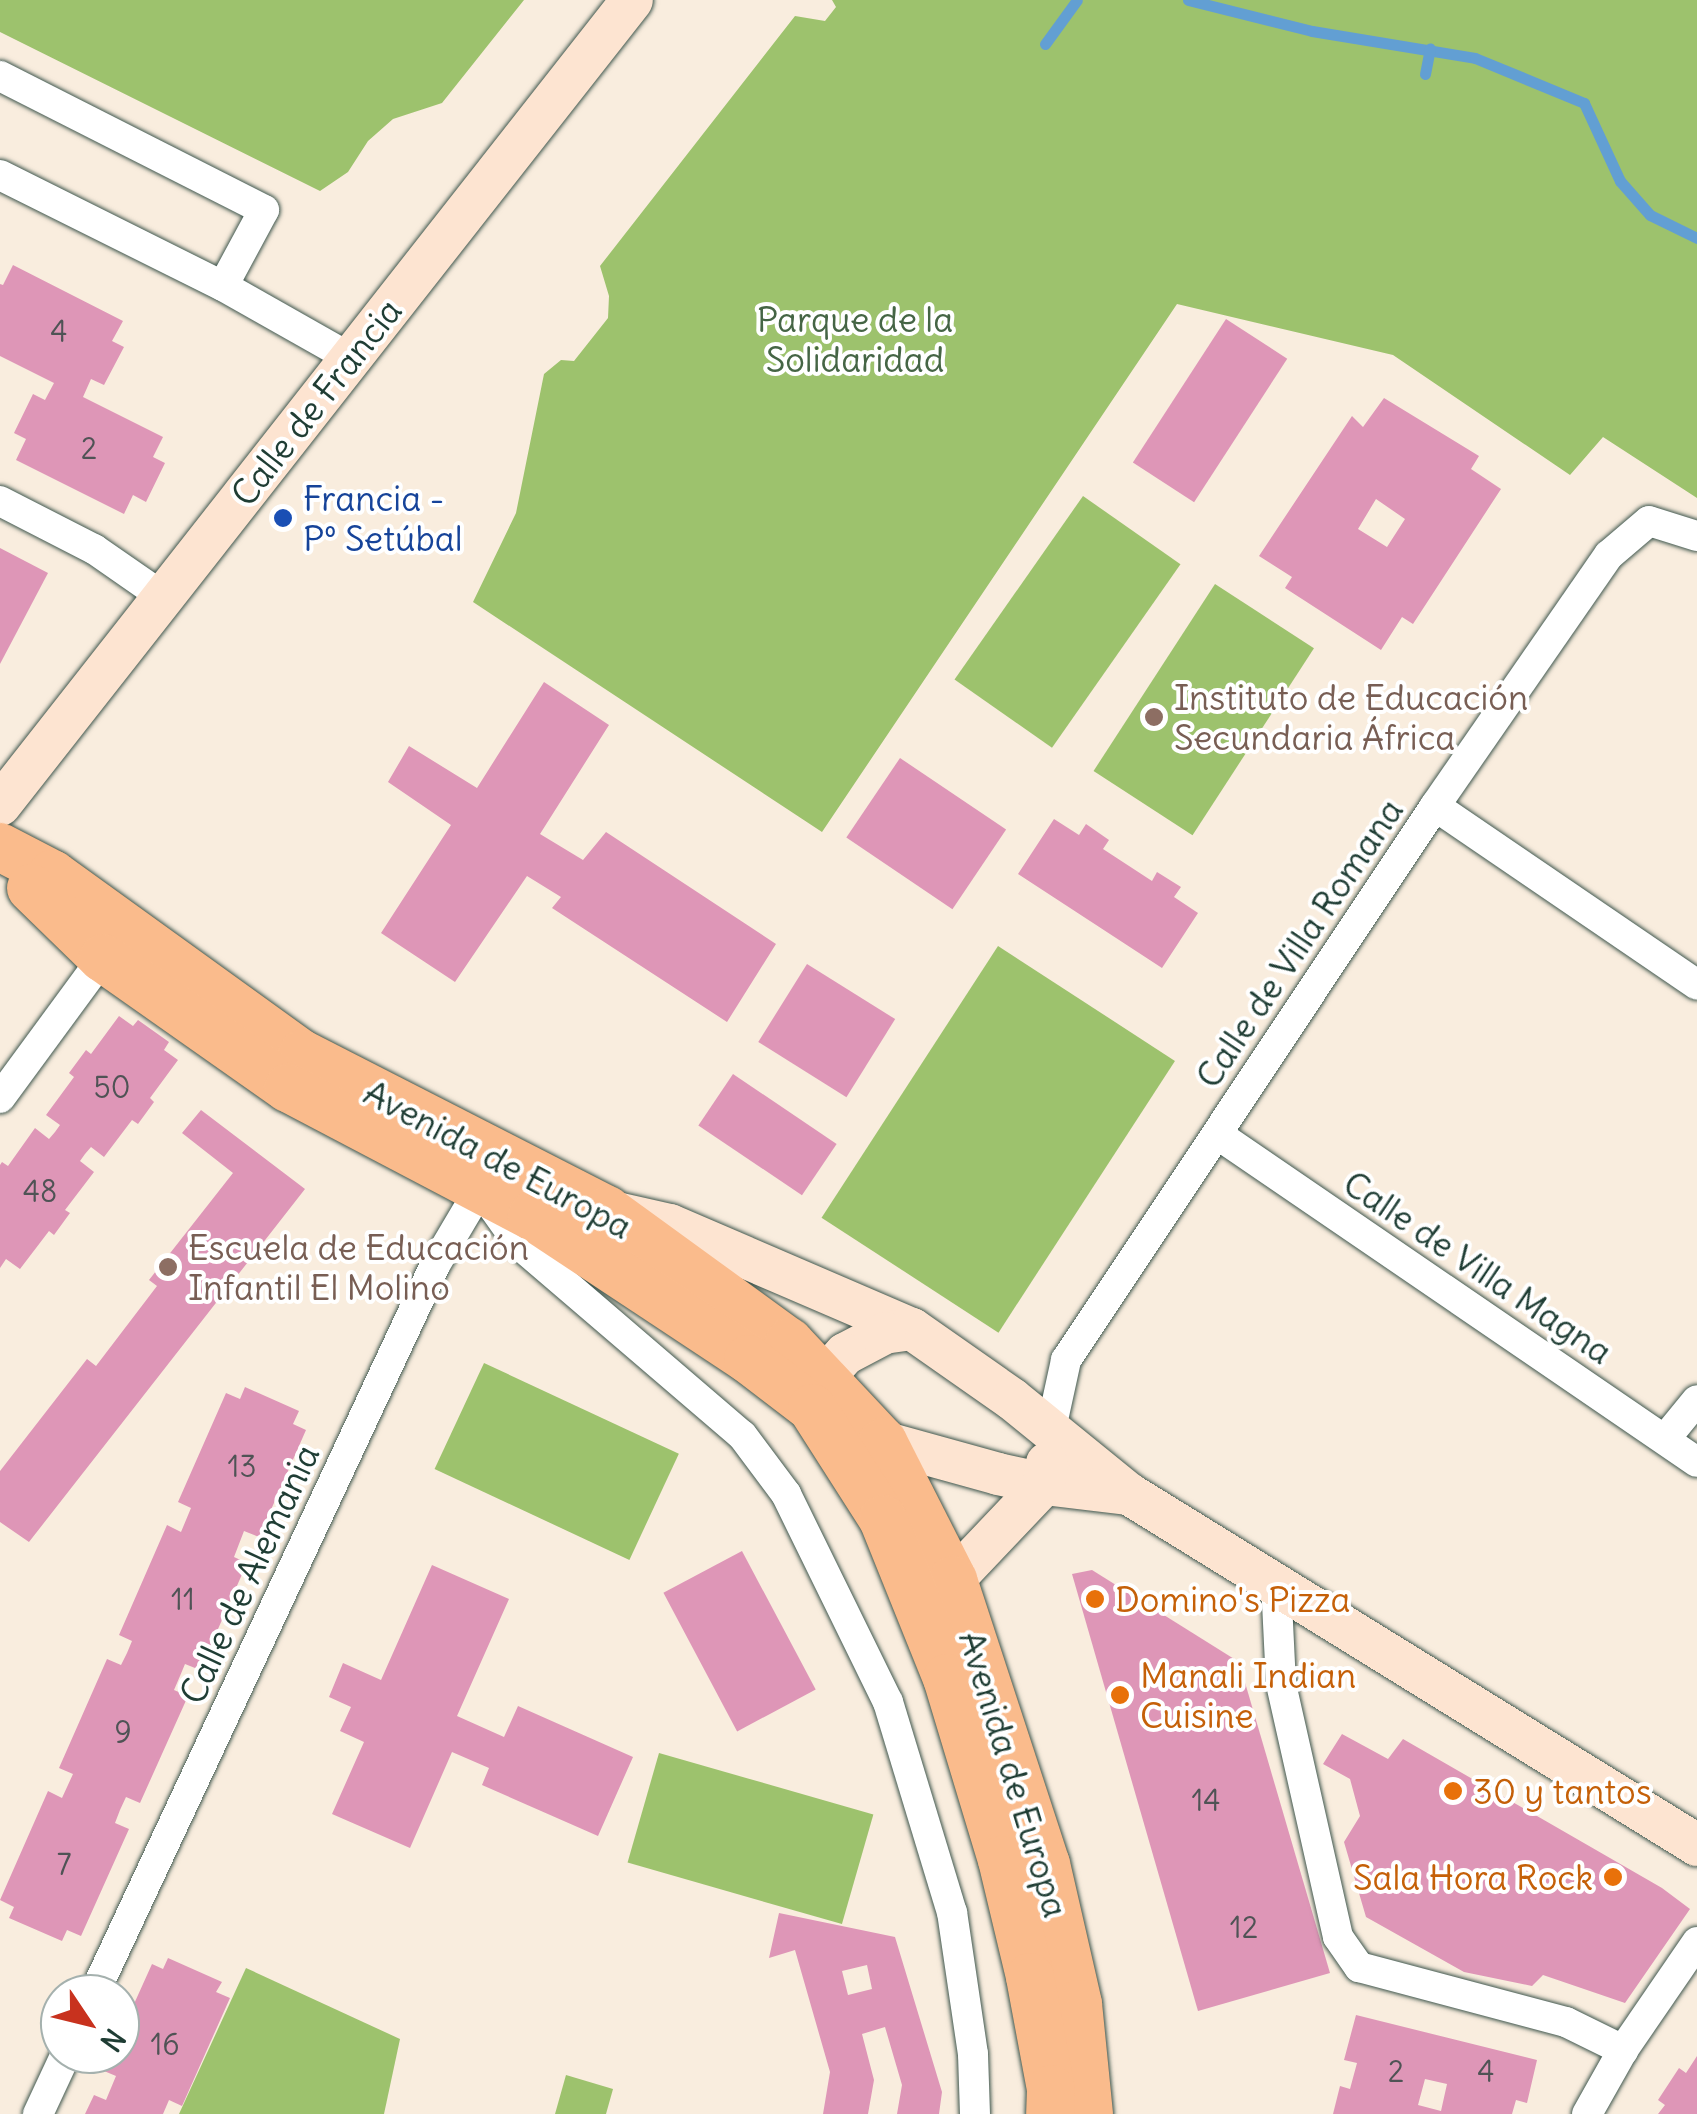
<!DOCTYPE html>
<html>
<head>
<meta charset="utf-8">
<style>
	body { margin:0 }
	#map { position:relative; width:1697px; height:2114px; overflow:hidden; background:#f9edde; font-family:Delius,sans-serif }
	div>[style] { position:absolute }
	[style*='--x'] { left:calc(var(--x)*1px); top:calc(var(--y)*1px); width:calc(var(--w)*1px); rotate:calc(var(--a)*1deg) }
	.green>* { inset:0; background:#9dc26d; transform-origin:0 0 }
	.stream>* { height:11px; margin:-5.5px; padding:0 5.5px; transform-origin:5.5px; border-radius:5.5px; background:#629fd3 }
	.building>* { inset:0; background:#de96b7; transform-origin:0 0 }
	.roads { filter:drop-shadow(0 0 2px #40574e) drop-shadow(0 0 2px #40574e) }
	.street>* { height:30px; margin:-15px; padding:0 15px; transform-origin:15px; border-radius:15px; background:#fff }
	.secondary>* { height:42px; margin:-21px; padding:0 21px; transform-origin:21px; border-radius:21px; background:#fde4d1 }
	.primary>* { height:48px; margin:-24px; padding:0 24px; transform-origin:24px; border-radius:24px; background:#fabb8c }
	.dots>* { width:28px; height:28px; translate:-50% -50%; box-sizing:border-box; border:5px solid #fff; border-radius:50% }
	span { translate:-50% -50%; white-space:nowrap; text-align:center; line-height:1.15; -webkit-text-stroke:8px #fff; paint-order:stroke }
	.number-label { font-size:30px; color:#4f5355 }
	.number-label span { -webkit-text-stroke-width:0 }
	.park-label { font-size:35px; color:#456545 }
	.street-label { font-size:35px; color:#1f3d34 }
	.transit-label { font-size:35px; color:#164399 }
	.left { translate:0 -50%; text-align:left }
	.education-label { font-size:35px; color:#785e54 }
	.food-label { font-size:35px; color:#c56008 }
	.right { translate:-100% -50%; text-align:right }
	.north { position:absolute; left:40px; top:1974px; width:100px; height:100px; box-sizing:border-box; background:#fff; border:2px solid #a5b1ae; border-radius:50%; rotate:125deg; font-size:28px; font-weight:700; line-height:40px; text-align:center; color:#1f3d34 }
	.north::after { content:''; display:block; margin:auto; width:35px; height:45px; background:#c8321e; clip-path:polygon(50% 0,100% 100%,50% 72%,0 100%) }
</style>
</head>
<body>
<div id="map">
	<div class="green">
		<i style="clip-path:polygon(0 0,524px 0,442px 103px,393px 119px,368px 141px,348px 172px,320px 191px,0 32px)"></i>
		<i style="clip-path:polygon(832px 0,1697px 0,1697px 498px,1603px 437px,1570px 475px,1393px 355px,1177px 304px,822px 832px,473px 602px,516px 513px,544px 374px,561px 360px,574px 361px,608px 318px,609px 296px,600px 266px,795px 16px,825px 21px,836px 7px)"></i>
		<i style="left:1083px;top:496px;width:119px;height:224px;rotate:35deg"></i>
		<i style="left:1215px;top:584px;width:118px;height:223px;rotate:33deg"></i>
		<i style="left:998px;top:946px;width:211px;height:324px;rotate:33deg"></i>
		<i style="left:484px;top:1363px;width:215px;height:117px;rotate:25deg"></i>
		<i style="left:659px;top:1753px;width:223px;height:114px;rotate:16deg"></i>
		<i style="clip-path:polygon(246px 1968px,400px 2039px,384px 2114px,179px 2114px)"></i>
		<i style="clip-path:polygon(566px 2075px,613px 2089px,606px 2114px,555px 2114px)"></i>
	</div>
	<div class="stream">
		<i style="--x:1188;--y:0;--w:128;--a:14"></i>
		<i style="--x:1312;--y:31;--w:165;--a:9.4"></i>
		<i style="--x:1475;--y:58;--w:118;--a:22.4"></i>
		<i style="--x:1584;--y:103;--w:86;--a:65.2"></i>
		<i style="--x:1620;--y:181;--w:45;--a:48.6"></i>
		<i style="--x:1650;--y:215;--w:52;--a:26.1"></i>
		<i style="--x:1045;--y:44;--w:54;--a:-54"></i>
		<i style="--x:1425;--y:74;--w:26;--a:-79"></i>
	</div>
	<div class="building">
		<i style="clip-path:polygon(13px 265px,123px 321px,112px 341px,124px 347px,104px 385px,91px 379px,83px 397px,163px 437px,153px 457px,165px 463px,146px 502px,133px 495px,124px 514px,16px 460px,26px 439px,14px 433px,33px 394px,45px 400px,54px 383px,0 356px,0 284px,3px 285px)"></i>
		<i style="left:1226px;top:319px;width:73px;height:171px;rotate:33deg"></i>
		<i style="clip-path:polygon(evenodd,1384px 398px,1479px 456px,1471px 469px,1501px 489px,1413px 624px,1402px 617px,1381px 650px,1285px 588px,1292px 577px,1259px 556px,1352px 416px,1363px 427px,1384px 398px,1376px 499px,1405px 519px,1387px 547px,1358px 529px,1376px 499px)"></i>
		<i style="clip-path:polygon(0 548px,48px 573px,0 664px)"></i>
		<i style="clip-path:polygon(544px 682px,609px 725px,540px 834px,583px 860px,606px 832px,776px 944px,727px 1022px,552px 908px,561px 897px,527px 876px,455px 982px,381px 933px,451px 825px,388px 782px,409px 746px,477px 788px)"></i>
		<i style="left:900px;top:758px;width:128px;height:96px;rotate:34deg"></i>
		<i style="clip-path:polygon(1054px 819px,1079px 835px,1086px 824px,1109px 840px,1103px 849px,1152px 881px,1157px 872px,1181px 887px,1174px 897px,1198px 913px,1162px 968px,1018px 874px)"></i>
		<i style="left:807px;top:964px;width:104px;height:92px;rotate:32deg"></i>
		<i style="clip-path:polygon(119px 1016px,133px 1026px,138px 1020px,169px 1042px,164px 1050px,178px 1060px,150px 1098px,154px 1102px,138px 1124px,132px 1120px,104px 1157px,91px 1147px,85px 1154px,80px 1161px,94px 1172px,65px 1210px,70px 1213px,54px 1235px,49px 1231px,20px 1269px,6px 1259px,0 1268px,0 1165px,2px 1162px,8px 1166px,35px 1128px,49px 1139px,55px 1132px,60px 1125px,46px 1115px,74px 1077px,69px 1073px,86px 1050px,91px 1054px)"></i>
		<i style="left:733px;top:1074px;width:125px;height:62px;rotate:34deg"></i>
		<i style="clip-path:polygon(201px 1110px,305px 1189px,29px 1542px,0 1522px,0 1471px,87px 1359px,96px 1366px,157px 1286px,149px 1280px,233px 1173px,182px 1133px)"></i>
		<i style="clip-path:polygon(245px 1387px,299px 1411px,293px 1424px,306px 1430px,259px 1537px,244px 1531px,234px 1557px,247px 1563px,200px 1670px,185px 1664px,180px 1676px,174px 1690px,188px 1696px,140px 1803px,126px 1797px,120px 1810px,115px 1823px,129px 1829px,81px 1936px,67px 1930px,62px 1941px,9px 1918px,14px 1907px,0 1900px,48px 1791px,62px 1798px,73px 1774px,59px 1768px,107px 1659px,121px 1665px,127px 1653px,132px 1641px,119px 1635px,167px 1525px,181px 1532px,191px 1508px,178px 1502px,226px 1393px,240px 1399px)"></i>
		<i style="left:742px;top:1551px;width:157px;height:89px;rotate:62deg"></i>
		<i style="clip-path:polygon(432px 1565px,509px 1599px,457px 1716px,504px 1737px,518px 1706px,633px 1757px,598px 1836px,482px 1785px,489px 1768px,452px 1752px,410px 1848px,332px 1814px,364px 1742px,340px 1731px,351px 1707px,329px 1697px,343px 1663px,381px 1680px)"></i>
		<i style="clip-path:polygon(1092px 1570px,1239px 1662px,1330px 1973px,1198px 2011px,1072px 1574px)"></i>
		<i style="clip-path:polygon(1342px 1734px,1388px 1759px,1403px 1739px,1662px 1888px,1690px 1909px,1625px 2003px,1543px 1975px,1532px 1986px,1464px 1972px,1366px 1917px,1344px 1842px,1360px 1816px,1350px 1779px,1323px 1764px)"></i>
		<i style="clip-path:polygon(evenodd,779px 1913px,895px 1937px,942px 2092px,939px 2114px,897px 2114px,902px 2085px,885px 2027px,862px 2034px,874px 2080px,868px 2114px,823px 2114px,830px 2072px,795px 1950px,769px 1958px,779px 1913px,867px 1965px,872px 1989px,848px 1995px,842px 1971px,867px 1965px)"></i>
		<i style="clip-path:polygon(168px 1958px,222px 1982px,216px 1992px,230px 1998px,182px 2106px,169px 2100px,163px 2114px,85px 2114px,94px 2095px,106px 2100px,116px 2076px,104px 2071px,111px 2054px,120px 2054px,120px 2035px,152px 1964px,163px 1969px)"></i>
		<i style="clip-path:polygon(evenodd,1356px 2015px,1537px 2060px,1527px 2103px,1516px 2100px,1512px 2114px,1333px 2114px,1340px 2086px,1350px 2089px,1357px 2063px,1344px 2060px,1356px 2015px,1425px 2079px,1447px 2084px,1441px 2111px,1418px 2105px,1425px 2079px)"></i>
		<i style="clip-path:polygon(1697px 2056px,1697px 2114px,1658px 2114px,1665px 2105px,1658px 2100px,1679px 2068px,1686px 2073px)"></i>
	</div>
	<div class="roads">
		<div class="street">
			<i style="--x:0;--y:76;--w:296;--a:26.9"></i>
			<i style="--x:264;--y:210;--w:86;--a:118.3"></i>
			<i style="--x:0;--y:175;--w:249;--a:26.5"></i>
			<i style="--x:223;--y:286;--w:148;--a:29.5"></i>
			<i style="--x:0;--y:501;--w:106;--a:27.1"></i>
			<i style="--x:94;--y:549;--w:84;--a:34.8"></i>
			<i style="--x:1435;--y:806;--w:317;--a:34.3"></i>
			<i style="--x:0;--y:1098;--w:174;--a:-53.7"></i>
			<i style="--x:1217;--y:1134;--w:581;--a:34.35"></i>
			<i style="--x:1051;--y:1429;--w:71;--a:-77.7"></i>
			<i style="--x:1066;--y:1360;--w:666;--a:-56.33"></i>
			<i style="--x:1435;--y:806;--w:305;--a:-55.3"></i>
			<i style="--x:1609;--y:555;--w:52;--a:-40.4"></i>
			<i style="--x:1649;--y:521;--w:50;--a:17.4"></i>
			<i style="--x:1665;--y:1439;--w:50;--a:-50.6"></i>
			<i style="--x:1276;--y:1582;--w:102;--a:87.2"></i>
			<i style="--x:1281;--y:1684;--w:259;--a:77.3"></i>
			<i style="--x:1338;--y:1937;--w:37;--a:55"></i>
			<i style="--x:1359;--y:1967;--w:214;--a:14.9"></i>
			<i style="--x:1566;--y:2022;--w:64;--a:26.2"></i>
			<i style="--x:94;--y:1994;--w:805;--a:-64.93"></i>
			<i style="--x:435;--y:1265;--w:88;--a:-59.4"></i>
			<i style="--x:480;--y:1189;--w:69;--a:54.5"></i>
			<i style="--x:520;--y:1245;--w:292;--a:40.6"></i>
			<i style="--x:742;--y:1435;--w:74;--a:53.3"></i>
			<i style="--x:786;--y:1494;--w:232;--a:63.9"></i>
			<i style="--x:888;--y:1702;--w:220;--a:73.1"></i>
			<i style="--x:952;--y:1912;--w:144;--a:81.6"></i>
			<i style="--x:973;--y:2054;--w:60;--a:88.1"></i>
			<i style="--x:38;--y:2114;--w:66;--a:-65"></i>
			<i style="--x:1587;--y:2114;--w:73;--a:-60.6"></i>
			<i style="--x:1623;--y:2050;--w:131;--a:-55.6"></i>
		</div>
		<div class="secondary">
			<i style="--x:0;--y:805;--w:1023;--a:-51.86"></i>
			<i style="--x:612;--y:1212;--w:59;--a:12.6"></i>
			<i style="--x:670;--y:1225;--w:263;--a:23.3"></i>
			<i style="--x:912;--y:1329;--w:122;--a:35"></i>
			<i style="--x:1012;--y:1399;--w:151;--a:39.1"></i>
			<i style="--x:1129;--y:1494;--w:668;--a:31.71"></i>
			<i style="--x:912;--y:1329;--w:27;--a:172"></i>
			<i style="--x:885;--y:1333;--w:45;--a:152.3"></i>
			<i style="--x:845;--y:1354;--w:30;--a:132"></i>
			<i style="--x:825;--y:1376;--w:35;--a:112"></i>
			<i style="--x:812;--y:1408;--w:79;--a:25.6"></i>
			<i style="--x:883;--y:1442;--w:119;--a:15.5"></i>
			<i style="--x:998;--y:1474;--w:47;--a:12.3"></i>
			<i style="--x:1044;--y:1484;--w:86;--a:6.7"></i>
			<i style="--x:953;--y:1580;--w:132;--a:-46.5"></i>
			<i style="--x:1044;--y:1484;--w:21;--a:-82"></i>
		</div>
		<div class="primary">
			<i style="--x:0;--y:847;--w:59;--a:27.4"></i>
			<i style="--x:52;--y:874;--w:308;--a:35.8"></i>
			<i style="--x:302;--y:1054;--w:343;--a:27.1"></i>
			<i style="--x:607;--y:1210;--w:225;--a:36"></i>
			<i style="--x:789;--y:1342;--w:137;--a:46.8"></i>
			<i style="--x:883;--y:1442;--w:155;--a:63.1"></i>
			<i style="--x:953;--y:1580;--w:299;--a:71.9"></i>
			<i style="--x:1046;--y:1864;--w:144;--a:77.1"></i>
			<i style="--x:1078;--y:2004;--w:111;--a:84.3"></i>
			<i style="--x:31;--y:888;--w:100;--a:44.2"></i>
			<i style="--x:103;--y:958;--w:226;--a:35.1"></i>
			<i style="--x:288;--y:1088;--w:276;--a:27.7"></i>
			<i style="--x:532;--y:1216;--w:259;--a:33.5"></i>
			<i style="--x:748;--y:1359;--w:81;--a:37.4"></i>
			<i style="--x:812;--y:1408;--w:132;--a:57.4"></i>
			<i style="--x:883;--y:1519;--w:171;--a:68.1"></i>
			<i style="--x:947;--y:1678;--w:190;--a:73.2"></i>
			<i style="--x:1002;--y:1860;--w:120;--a:76.5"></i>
			<i style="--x:1030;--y:1977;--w:114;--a:79.4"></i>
			<i style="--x:1051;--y:2089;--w:25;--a:92"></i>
		</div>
	</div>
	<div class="dots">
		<i style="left:283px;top:518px;background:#1a4fb4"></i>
		<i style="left:1154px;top:717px;background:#8d6e63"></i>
		<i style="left:168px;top:1267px;background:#8d6e63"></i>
		<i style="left:1095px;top:1599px;background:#e8710a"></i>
		<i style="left:1120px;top:1695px;background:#e8710a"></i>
		<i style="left:1453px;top:1791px;background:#e8710a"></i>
		<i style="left:1613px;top:1877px;background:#e8710a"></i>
	</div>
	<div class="number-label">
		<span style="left:59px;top:331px">4</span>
		<span style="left:89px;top:448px">2</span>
		<span style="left:112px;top:1087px">50</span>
		<span style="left:40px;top:1191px">48</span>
		<span style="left:242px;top:1466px">13</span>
		<span style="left:183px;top:1599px">11</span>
		<span style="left:123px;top:1732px">9</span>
		<span style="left:1206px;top:1800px">14</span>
		<span style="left:64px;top:1864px">7</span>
		<span style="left:1244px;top:1927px">12</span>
		<span style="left:165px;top:2044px">16</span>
		<span style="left:1396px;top:2071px">2</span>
		<span style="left:1486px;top:2071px">4</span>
	</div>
	<div class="park-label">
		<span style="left:855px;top:339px">Parque de la<br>Solidaridad</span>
	</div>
	<div class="street-label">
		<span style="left:316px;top:402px;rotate:-52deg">Calle de Francia</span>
		<span style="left:1299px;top:943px;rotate:-56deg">Calle de Villa Romana</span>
		<span style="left:498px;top:1159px;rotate:28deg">Avenida de Europa</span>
		<span style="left:1478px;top:1267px;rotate:34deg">Calle de Villa Magna</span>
		<span style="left:249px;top:1574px;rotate:-65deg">Calle de Alemania</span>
		<span style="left:1014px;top:1774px;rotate:73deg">Avenida de Europa</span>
	</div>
	<div class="transit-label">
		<span class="left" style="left:303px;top:518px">Francia -<br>Pº Setúbal</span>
	</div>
	<div class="education-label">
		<span class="left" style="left:1174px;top:717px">Instituto de Educación<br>Secundaria África</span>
		<span class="left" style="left:188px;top:1267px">Escuela de Educación<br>Infantil El Molino</span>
	</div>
	<div class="food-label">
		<span class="left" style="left:1115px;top:1599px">Domino's Pizza</span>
		<span class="left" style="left:1140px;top:1695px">Manali Indian<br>Cuisine</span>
		<span class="left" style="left:1473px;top:1791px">30 y tantos</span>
		<span class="right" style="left:1593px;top:1877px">Sala Hora Rock</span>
	</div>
	<div class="north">N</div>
</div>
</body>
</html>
